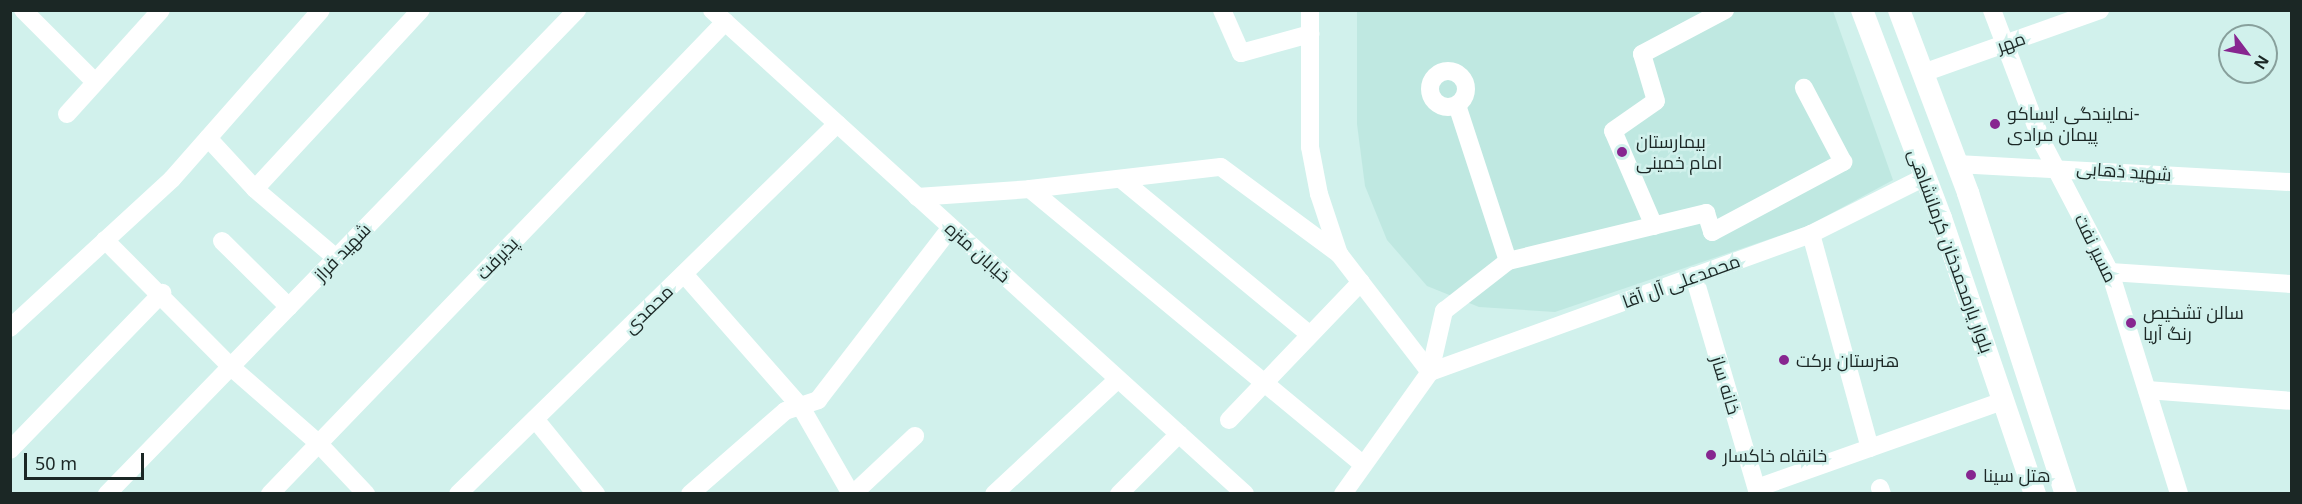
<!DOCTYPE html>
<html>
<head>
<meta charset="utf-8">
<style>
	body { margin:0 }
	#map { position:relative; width:2302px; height:504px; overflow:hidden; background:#d1f1ec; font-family:"Noto Sans",Cairo,sans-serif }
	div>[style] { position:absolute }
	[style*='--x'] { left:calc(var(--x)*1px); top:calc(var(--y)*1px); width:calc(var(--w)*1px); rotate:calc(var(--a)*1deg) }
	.built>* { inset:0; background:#bfe8e1 }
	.minor>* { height:18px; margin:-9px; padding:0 9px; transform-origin:9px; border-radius:9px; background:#fff }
	.minor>.ring { margin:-9px; padding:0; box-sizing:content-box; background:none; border:18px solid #fff; border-radius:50% }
	.major>* { height:22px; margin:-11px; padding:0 11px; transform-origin:11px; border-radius:11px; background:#fff }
	.dots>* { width:16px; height:16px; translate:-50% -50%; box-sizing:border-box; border:3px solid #d1f1ec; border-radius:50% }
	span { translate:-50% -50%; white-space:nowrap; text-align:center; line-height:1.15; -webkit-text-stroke:5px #d1f1ec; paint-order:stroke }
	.street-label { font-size:18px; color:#1b2725 }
	.poi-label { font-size:18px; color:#1b2725 }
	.left { translate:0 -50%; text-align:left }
	.frame { position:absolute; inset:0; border:12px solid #1b2725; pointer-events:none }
	.north { position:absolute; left:2218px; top:24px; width:60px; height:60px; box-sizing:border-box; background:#d1f1ec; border:2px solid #88a09c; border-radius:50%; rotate:122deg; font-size:16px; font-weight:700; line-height:24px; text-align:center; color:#1b2725 }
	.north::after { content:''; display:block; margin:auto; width:21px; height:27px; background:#872690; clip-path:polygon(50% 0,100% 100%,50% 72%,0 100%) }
	.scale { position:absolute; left:24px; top:453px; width:120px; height:27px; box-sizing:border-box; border:3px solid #1b2725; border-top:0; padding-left:8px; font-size:18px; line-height:21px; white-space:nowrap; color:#1b2725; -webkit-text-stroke:4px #d1f1ec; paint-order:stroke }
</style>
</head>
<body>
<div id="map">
	<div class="built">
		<i style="clip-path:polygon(1357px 11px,1833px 11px,1893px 180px,1808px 226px,1555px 312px,1479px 307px,1427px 286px,1387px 240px,1365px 186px,1357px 124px)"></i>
	</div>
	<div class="minor">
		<i style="--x:23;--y:10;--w:102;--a:45"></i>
		<i style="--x:712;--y:10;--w:720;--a:42.24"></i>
		<i style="--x:1222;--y:10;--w:47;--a:66.2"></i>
		<i style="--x:1241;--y:53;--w:72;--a:-15.4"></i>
		<i style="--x:1310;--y:10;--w:137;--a:90"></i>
		<i style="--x:1310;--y:147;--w:48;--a:79.2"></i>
		<i style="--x:1319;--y:194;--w:63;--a:71.6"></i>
		<i style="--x:1339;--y:254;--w:149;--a:52.4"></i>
		<i style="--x:1430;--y:372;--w:150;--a:125.5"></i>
		<i style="--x:1992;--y:10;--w:143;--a:69.2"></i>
		<i style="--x:2043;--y:144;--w:144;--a:62.4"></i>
		<i style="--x:2110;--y:272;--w:232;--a:72.7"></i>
		<i class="ring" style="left:1430px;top:71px;width:18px;height:18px"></i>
		<i style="--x:1923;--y:73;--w:188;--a:-19.6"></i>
		<i style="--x:1457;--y:105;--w:164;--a:71.9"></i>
		<i style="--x:67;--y:114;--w:140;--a:-47.9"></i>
		<i style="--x:208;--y:138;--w:69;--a:47.3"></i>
		<i style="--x:255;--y:189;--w:106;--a:40.4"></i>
		<i style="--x:1957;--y:164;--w:335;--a:3.1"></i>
		<i style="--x:1121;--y:179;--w:245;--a:39.5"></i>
		<i style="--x:255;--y:189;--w:244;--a:-47.2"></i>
		<i style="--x:1030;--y:189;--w:432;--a:39.6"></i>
		<i style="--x:917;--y:197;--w:113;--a:-4"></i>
		<i style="--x:1030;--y:189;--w:192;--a:-6.6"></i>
		<i style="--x:1221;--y:167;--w:147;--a:36.4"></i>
		<i style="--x:1654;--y:226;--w:103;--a:-113.3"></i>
		<i style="--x:1613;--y:131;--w:52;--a:-34.9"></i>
		<i style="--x:1656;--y:101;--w:49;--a:-106.6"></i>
		<i style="--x:1642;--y:54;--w:94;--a:-27.9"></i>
		<i style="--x:1811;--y:234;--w:222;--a:74.6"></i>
		<i style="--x:105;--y:240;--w:179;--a:45.2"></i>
		<i style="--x:231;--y:367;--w:116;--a:41.1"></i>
		<i style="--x:318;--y:443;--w:70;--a:46.7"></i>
		<i style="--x:222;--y:241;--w:94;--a:44.6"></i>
		<i style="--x:2110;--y:272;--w:182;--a:3.8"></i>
		<i style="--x:684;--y:274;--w:177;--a:48.7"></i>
		<i style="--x:801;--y:407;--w:100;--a:60.1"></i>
		<i style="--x:1694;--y:276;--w:227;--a:73.6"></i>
		<i style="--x:10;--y:328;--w:220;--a:-42.6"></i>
		<i style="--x:172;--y:179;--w:225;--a:-48.6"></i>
		<i style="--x:1430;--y:372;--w:63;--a:-77.1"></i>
		<i style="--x:1444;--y:311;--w:81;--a:-38"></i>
		<i style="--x:1508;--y:261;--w:204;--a:-13.6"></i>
		<i style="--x:1706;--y:213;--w:20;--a:72"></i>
		<i style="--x:1712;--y:232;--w:149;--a:-28.1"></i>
		<i style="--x:1843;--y:162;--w:84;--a:-117.8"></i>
		<i style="--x:1430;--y:372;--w:405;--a:-19.9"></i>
		<i style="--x:1811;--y:234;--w:127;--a:-26.6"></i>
		<i style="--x:2147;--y:390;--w:145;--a:4.3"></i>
		<i style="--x:535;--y:419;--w:97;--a:50.9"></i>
		<i style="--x:1229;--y:420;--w:191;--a:-46.3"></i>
		<i style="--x:10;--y:450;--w:219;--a:-45.9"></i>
		<i style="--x:1757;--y:488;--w:261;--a:-19.5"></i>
		<i style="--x:1880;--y:488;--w:6;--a:72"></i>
		<i style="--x:107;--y:494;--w:675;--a:-45.84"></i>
		<i style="--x:270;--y:494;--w:656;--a:-46.05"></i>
		<i style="--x:458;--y:494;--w:530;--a:-44.31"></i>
		<i style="--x:690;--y:494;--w:126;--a:-41.1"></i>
		<i style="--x:785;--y:411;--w:35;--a:-18"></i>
		<i style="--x:818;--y:400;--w:218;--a:-52.4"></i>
		<i style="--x:853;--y:494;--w:85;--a:-43.1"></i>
		<i style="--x:994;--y:494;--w:169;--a:-42.8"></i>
		<i style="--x:1119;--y:494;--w:85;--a:-45"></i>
	</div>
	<div class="major">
		<i style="--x:1862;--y:10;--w:222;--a:69.2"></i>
		<i style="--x:1941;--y:218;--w:292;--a:71.2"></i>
		<i style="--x:1899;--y:10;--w:196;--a:69.3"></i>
		<i style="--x:1968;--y:193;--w:317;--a:72"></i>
	</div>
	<div class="dots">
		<i style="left:1995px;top:124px;background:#872690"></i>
		<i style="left:1622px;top:152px;background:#872690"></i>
		<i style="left:2131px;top:323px;background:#872690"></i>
		<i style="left:1784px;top:360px;background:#872690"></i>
		<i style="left:1711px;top:455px;background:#872690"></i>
		<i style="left:1971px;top:475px;background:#872690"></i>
	</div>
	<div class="street-label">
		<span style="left:2011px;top:42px;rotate:-19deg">مهر</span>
		<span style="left:2124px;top:171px;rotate:4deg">شهید ذهابی</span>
		<span style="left:2096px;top:248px;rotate:64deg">مسیر نفت</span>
		<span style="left:1951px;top:251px;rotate:70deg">بلوار یارمحمدخان کرمانشاهی</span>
		<span style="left:342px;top:252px;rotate:-46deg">شهید فراز</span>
		<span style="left:978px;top:252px;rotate:42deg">خیابان منزه</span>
		<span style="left:497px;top:258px;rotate:-46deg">پذیرفت</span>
		<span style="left:1681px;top:281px;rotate:-20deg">محمدعلی آل آقا</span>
		<span style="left:648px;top:309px;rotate:-44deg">محمدی</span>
		<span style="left:1726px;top:385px;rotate:73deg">خانه ساز</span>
	</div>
	<div class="poi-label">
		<span class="left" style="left:2007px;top:124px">نمایندگی ایساکو-<br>پیمان مرادی</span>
		<span class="left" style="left:1636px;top:152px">بیمارستان<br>امام خمینی</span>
		<span class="left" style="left:2143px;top:323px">سالن تشخیص<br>رنگ آریا</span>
		<span class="left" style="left:1796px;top:360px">هنرستان برکت</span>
		<span class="left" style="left:1723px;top:455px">خانقاه خاکسار</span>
		<span class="left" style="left:1983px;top:475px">هتل سینا</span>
	</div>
	<div class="frame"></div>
	<div class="north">N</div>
	<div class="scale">50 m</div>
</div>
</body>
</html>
